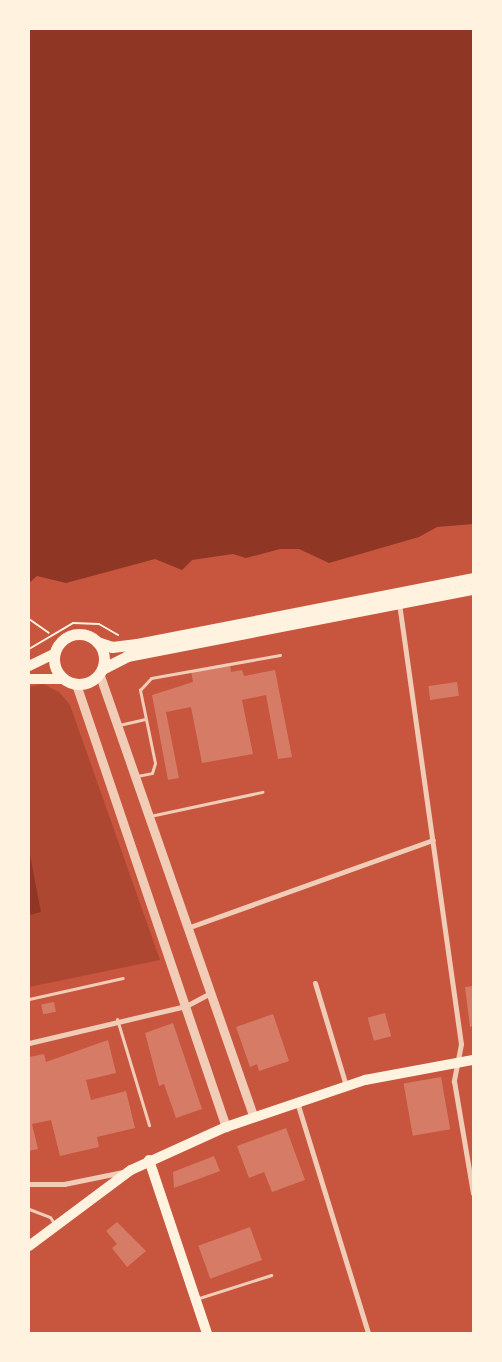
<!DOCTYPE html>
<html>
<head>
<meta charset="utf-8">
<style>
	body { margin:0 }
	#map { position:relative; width:502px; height:1362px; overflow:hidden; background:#c8553d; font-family:"IBM Plex Sans",sans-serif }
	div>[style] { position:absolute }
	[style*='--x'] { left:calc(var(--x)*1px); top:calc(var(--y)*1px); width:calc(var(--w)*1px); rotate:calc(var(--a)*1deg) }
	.green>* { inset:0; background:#ae4732 }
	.water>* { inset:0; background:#8f3625 }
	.building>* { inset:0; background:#d67c66; transform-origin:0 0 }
	.path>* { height:2px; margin:-1px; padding:0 1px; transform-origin:1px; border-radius:1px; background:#fff3e0 }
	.service>* { height:3px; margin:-1.5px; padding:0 1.5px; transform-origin:1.5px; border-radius:1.5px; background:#f1ccb7 }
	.minor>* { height:5px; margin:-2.5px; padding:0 2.5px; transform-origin:2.5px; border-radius:2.5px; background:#f1ccb7 }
	.tertiary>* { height:9px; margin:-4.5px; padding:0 4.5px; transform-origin:4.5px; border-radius:4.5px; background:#f1ccb7 }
	.secondary>* { height:10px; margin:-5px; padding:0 5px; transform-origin:5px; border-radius:5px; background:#fff3e0 }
	.primary>* { height:10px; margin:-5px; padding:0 5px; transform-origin:5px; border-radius:5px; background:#fff3e0 }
	.trunk>* { height:11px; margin:-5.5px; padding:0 5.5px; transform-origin:5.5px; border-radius:5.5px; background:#fff3e0 }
	.trunk>.ring { margin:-5.5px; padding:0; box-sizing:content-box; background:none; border:11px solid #fff3e0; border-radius:50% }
	span { translate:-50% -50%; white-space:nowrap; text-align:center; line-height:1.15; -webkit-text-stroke:4px #fff3e0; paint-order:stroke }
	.frame { position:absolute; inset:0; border:30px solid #fff3e0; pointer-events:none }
</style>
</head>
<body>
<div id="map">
	<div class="green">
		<i style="clip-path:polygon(43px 684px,59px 692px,70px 705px,160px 960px,29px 987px,29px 687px)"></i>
	</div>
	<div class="water">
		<i style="clip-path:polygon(29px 29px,473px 29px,473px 524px,437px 527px,419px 537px,329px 563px,299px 549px,280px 549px,246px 558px,233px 554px,192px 560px,182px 570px,155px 559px,66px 583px,37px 576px,29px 583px)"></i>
		<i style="clip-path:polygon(29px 850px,41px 912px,29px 915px)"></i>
	</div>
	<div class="building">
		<i style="clip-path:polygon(230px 663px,231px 672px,242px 670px,244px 676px,275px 670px,292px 757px,278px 759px,266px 695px,242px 700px,253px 754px,202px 763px,191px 707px,166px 712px,179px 778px,168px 780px,152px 695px,193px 682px,191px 671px)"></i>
		<i style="left:457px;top:682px;width:14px;height:29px;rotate:82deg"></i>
		<i style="clip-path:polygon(473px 986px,473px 1026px,470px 1027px,465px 987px)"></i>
		<i style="left:54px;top:1002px;width:10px;height:13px;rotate:79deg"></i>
		<i style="left:385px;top:1013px;width:24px;height:18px;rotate:75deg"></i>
		<i style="clip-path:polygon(273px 1014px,289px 1061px,259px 1071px,257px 1064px,250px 1067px,236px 1027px)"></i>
		<i style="clip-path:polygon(173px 1023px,202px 1109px,176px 1118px,164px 1084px,159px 1086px,145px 1033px)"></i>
		<i style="clip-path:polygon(108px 1040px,116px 1073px,86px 1080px,91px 1100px,126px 1091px,135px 1128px,97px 1137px,99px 1147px,60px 1156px,51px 1120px,32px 1124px,38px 1149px,29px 1151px,29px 1057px,44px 1054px,46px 1062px)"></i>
		<i style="left:441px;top:1077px;width:53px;height:38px;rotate:80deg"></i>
		<i style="clip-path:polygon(286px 1128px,305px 1180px,272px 1192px,264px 1172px,249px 1178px,237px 1146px)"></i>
		<i style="clip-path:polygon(214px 1156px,220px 1171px,174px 1188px,173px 1172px)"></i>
		<i style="clip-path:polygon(117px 1222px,146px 1251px,127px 1267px,112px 1248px,117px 1244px,106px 1231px)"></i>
		<i style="left:250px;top:1227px;width:35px;height:55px;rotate:70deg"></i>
	</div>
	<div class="path">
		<i style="--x:29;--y:619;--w:24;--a:35"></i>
		<i style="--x:29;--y:649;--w:51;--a:-30.6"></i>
		<i style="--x:73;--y:623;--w:26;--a:2"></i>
		<i style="--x:99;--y:624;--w:22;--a:30"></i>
	</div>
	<div class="service">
		<i style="--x:119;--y:725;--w:27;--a:-13"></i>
		<i style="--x:137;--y:776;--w:15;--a:-11"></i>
		<i style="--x:152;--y:773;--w:10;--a:-73"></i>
		<i style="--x:155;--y:763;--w:75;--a:-101.6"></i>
		<i style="--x:140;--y:690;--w:16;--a:-47"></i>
		<i style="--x:151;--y:678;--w:131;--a:-10.1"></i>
		<i style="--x:150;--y:816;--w:115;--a:-12.1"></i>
		<i style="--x:29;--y:999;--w:96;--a:-12.6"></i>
		<i style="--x:117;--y:1019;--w:111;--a:73.2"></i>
		<i style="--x:29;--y:1209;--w:22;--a:21"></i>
		<i style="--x:50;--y:1217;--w:7;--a:56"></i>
		<i style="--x:196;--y:1299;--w:79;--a:-17.7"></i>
	</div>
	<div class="minor">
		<i style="--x:399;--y:603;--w:445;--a:82"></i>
		<i style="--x:461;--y:1044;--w:38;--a:101"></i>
		<i style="--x:454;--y:1081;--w:114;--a:80.4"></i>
		<i style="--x:187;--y:928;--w:261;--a:-19.7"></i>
		<i style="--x:315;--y:983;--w:108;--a:73.2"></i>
		<i style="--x:29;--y:1043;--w:161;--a:-13.3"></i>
		<i style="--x:186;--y:1006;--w:26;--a:-28"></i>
		<i style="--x:297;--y:1102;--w:242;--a:72.9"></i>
		<i style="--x:29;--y:1184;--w:35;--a:0"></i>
		<i style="--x:64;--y:1184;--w:60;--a:-11.5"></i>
	</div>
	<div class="tertiary">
		<i style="--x:99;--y:673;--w:470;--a:70.8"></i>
		<i style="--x:76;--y:684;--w:468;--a:71.3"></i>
	</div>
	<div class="secondary">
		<i style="--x:149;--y:1160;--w:182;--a:71.5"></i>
		<i style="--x:29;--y:1246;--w:127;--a:-36.7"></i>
		<i style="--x:131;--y:1170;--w:104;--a:-24.4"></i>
		<i style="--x:226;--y:1127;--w:147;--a:-18.7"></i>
		<i style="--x:365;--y:1080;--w:110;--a:-10.5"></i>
	</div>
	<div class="primary">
		<i style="--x:29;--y:666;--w:28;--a:-26"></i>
		<i style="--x:29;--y:679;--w:35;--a:0"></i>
	</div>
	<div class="trunk">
		<i class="ring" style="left:54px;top:634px;width:39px;height:39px"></i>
		<i style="--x:97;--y:642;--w:16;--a:18"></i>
		<i style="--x:112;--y:647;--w:25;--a:-7"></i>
		<i style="--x:137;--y:644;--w:342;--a:-11.1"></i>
		<i style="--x:102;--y:669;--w:28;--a:-27"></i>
		<i style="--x:127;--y:656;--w:352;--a:-11"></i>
	</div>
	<div class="frame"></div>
</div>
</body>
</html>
